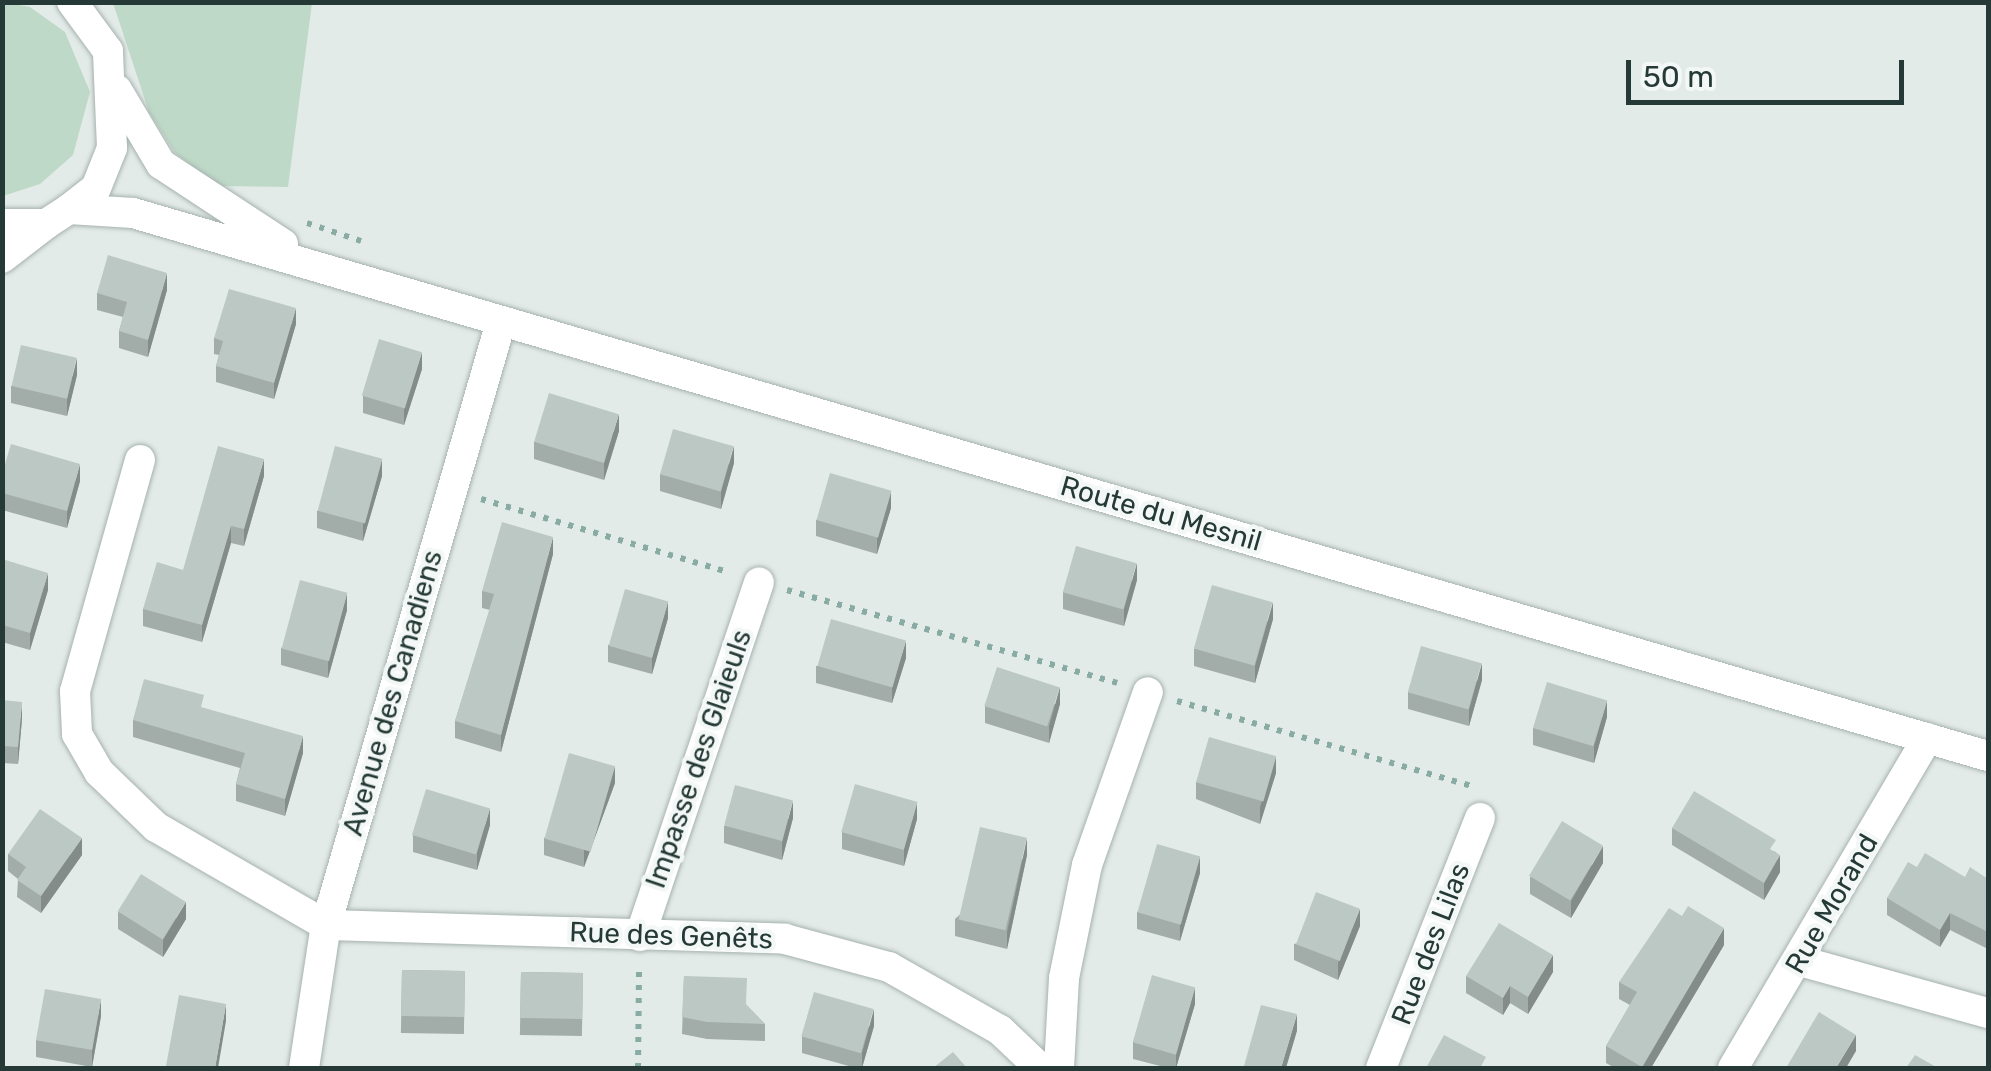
<!DOCTYPE html>
<html>
<head>
<meta charset="utf-8">
<style>
	body { margin:0 }
	#map { position:relative; width:1991px; height:1071px; overflow:hidden; background:#e3ebe8; font-family:Rubik,sans-serif }
	div>[style] { position:absolute }
	[style*='--x'] { left:calc(var(--x)*1px); top:calc(var(--y)*1px); width:calc(var(--w)*1px); rotate:calc(var(--a)*1deg) }
	.green>* { inset:0; background:#bfd9c8 }
	.path>* { height:6px; margin-top:-3px; transform-origin:0; background:repeating-linear-gradient(90deg,#88aba3 0 5px,transparent 0 13px) }
	.roads { filter:drop-shadow(0 0 2px #a6b2af) drop-shadow(0 0 2px #a6b2af) }
	.street>* { height:30px; margin:-15px; padding:0 15px; transform-origin:15px; border-radius:15px; background:#fff }
	.secondary>* { height:30px; margin:-15px; padding:0 15px; transform-origin:15px; border-radius:15px; background:#fff }
	.wall>* { inset:0; background:#a2aca9; transform-origin:0 0 }
	.shaded-wall>* { inset:0; background:#848c89 }
	.building>* { inset:0; background:#bcc8c4; transform-origin:0 0 }
	span { translate:-50% -50%; white-space:nowrap; text-align:center; line-height:1.15; -webkit-text-stroke:9px #f3f8f6; paint-order:stroke }
	.street-label { font-size:28px; color:#253a36 }
	.frame { position:absolute; inset:0; border:5px solid #253a36; pointer-events:none }
	.scale { position:absolute; left:1626px; top:60px; width:278px; height:45px; box-sizing:border-box; border:5px solid #253a36; border-top:0; padding-left:12px; font-size:30px; line-height:35px; white-space:nowrap; color:#253a36; -webkit-text-stroke:8px #f3f8f6; paint-order:stroke }
</style>
</head>
<body>
<div id="map">
	<div class="green">
		<i style="clip-path:polygon(3px 2px,30px 7px,65px 32px,90px 92px,73px 155px,40px 184px,3px 196px)"></i>
		<i style="clip-path:polygon(113px 3px,312px 3px,288px 187px,219px 186px,175px 153px,149px 112px)"></i>
	</div>
	<div class="path">
		<i style="--x:307;--y:223;--w:57;--a:18.4"></i>
		<i style="--x:481;--y:499;--w:257;--a:16.5"></i>
		<i style="--x:787;--y:590;--w:343;--a:15.7"></i>
		<i style="--x:1177;--y:701;--w:307;--a:16.1"></i>
		<i style="--x:638;--y:1068;--w:101;--a:-89.4"></i>
	</div>
	<div class="roads">
		<div class="street">
			<i style="--x:140;--y:460;--w:240;--a:105.7"></i>
			<i style="--x:75;--y:691;--w:43;--a:87.3"></i>
			<i style="--x:77;--y:734;--w:44;--a:59.9"></i>
			<i style="--x:99;--y:772;--w:79;--a:44"></i>
			<i style="--x:156;--y:827;--w:196;--a:30"></i>
			<i style="--x:326;--y:925;--w:459;--a:1.7"></i>
			<i style="--x:785;--y:939;--w:108;--a:15.1"></i>
			<i style="--x:889;--y:967;--w:128;--a:29.6"></i>
			<i style="--x:1000;--y:1030;--w:55;--a:43.5"></i>
			<i style="--x:640;--y:936;--w:373;--a:-71.4"></i>
			<i style="--x:1800;--y:961;--w:195;--a:15.5"></i>
			<i style="--x:1059;--y:1068;--w:90;--a:-86.8"></i>
			<i style="--x:1064;--y:978;--w:115;--a:-78.5"></i>
			<i style="--x:1087;--y:865;--w:183;--a:-70.6"></i>
			<i style="--x:1381;--y:1068;--w:269;--a:-68.4"></i>
			<i style="--x:1733;--y:1068;--w:383;--a:-59.5"></i>
		</div>
		<div class="secondary">
			<i style="--x:117;--y:90;--w:86;--a:59.3"></i>
			<i style="--x:161;--y:164;--w:146;--a:33.3"></i>
			<i style="--x:69;--y:209;--w:64;--a:3.6"></i>
			<i style="--x:133;--y:213;--w:1933;--a:16.32"></i>
			<i style="--x:2;--y:224;--w:44;--a:0"></i>
			<i style="--x:46;--y:224;--w:27;--a:-33"></i>
			<i style="--x:69;--y:209;--w:34;--a:-38"></i>
			<i style="--x:96;--y:188;--w:43;--a:-68.2"></i>
			<i style="--x:112;--y:148;--w:97;--a:-92.4"></i>
			<i style="--x:108;--y:51;--w:61;--a:-126.3"></i>
			<i style="--x:2;--y:258;--w:56;--a:-37.7"></i>
			<i style="--x:304;--y:1068;--w:145;--a:-81.3"></i>
			<i style="--x:326;--y:925;--w:628;--a:-73.82"></i>
		</div>
	</div>
	<div class="wall">
		<i style="clip-path:polygon(167px 290px,148px 357px,119px 348px,119px 331px,123px 317px,97px 310px,97px 293px)"></i>
		<i style="clip-path:polygon(296px 324px,274px 399px,216px 382px,216px 366px,219px 355px,214px 354px,214px 338px)"></i>
		<i style="clip-path:polygon(422px 369px,404px 425px,363px 413px,363px 396px)"></i>
		<i style="clip-path:polygon(77px 375px,67px 416px,11px 403px,11px 386px)"></i>
		<i style="clip-path:polygon(619px 431px,604px 480px,534px 459px,534px 442px)"></i>
		<i style="clip-path:polygon(734px 463px,721px 509px,660px 491px,660px 474px)"></i>
		<i style="clip-path:polygon(2px 474px,80px 481px,67px 528px,2px 510px)"></i>
		<i style="clip-path:polygon(264px 476px,244px 546px,231px 543px,202px 642px,143px 626px,143px 609px,183px 570px)"></i>
		<i style="clip-path:polygon(382px 476px,363px 541px,317px 528px,317px 511px)"></i>
		<i style="clip-path:polygon(891px 508px,877px 554px,816px 536px,816px 520px)"></i>
		<i style="clip-path:polygon(553px 554px,501px 752px,455px 738px,455px 721px,490px 610px,482px 608px,482px 591px)"></i>
		<i style="clip-path:polygon(2px 559px,48px 590px,30px 650px,2px 642px)"></i>
		<i style="clip-path:polygon(1137px 580px,1124px 626px,1063px 609px,1063px 592px)"></i>
		<i style="clip-path:polygon(347px 610px,328px 678px,281px 665px,281px 648px)"></i>
		<i style="clip-path:polygon(668px 618px,652px 674px,608px 662px,608px 645px)"></i>
		<i style="clip-path:polygon(1273px 619px,1255px 683px,1194px 666px,1194px 649px)"></i>
		<i style="clip-path:polygon(906px 658px,892px 703px,816px 683px,816px 666px)"></i>
		<i style="clip-path:polygon(1482px 680px,1469px 726px,1408px 709px,1408px 692px)"></i>
		<i style="clip-path:polygon(2px 700px,22px 719px,18px 764px,2px 763px)"></i>
		<i style="clip-path:polygon(1060px 704px,1049px 743px,985px 723px,985px 706px)"></i>
		<i style="clip-path:polygon(204px 708px,303px 753px,285px 816px,236px 801px,236px 784px,240px 768px,133px 737px,133px 720px)"></i>
		<i style="clip-path:polygon(1607px 717px,1594px 763px,1533px 745px,1533px 728px)"></i>
		<i style="clip-path:polygon(1276px 773px,1260px 824px,1196px 799px,1196px 782px)"></i>
		<i style="clip-path:polygon(615px 783px,584px 867px,544px 855px,544px 838px)"></i>
		<i style="clip-path:polygon(793px 818px,782px 860px,724px 843px,724px 826px)"></i>
		<i style="clip-path:polygon(917px 819px,904px 866px,842px 849px,842px 832px)"></i>
		<i style="clip-path:polygon(490px 825px,477px 870px,413px 852px,413px 835px)"></i>
		<i style="clip-path:polygon(1672px 828px,1776px 852px,1780px 872px,1764px 900px,1672px 845px)"></i>
		<i style="clip-path:polygon(8px 854px,82px 855px,41px 913px,17px 897px,18px 879px,8px 871px)"></i>
		<i style="clip-path:polygon(1027px 855px,1007px 949px,955px 936px,955px 919px)"></i>
		<i style="clip-path:polygon(1603px 863px,1571px 918px,1530px 894px,1530px 877px)"></i>
		<i style="clip-path:polygon(1917px 867px,1965px 877px,1988px 879px,1988px 949px,1950px 930px,1940px 947px,1887px 915px,1887px 898px)"></i>
		<i style="clip-path:polygon(1200px 873px,1180px 941px,1137px 929px,1137px 912px)"></i>
		<i style="clip-path:polygon(118px 912px,186px 919px,163px 957px,118px 929px)"></i>
		<i style="clip-path:polygon(1360px 926px,1338px 980px,1294px 960px,1294px 944px)"></i>
		<i style="clip-path:polygon(1724px 945px,1651px 1068px,1615px 1068px,1606px 1063px,1606px 1046px,1630px 1005px,1619px 999px,1619px 982px)"></i>
		<i style="left:402px;top:970px;width:63px;height:63px;rotate:1deg"></i>
		<i style="left:521px;top:972px;width:62px;height:63px;rotate:1deg"></i>
		<i style="clip-path:polygon(1553px 972px,1528px 1014px,1510px 1003px,1503px 1015px,1466px 993px,1466px 976px)"></i>
		<i style="clip-path:polygon(684px 976px,746px 1005px,765px 1024px,765px 1041px,707px 1039px,682px 1034px)"></i>
		<i style="clip-path:polygon(1195px 1004px,1176px 1068px,1168px 1068px,1133px 1059px,1133px 1042px)"></i>
		<i style="clip-path:polygon(101px 1016px,92px 1067px,36px 1057px,36px 1040px)"></i>
		<i style="clip-path:polygon(874px 1026px,862px 1068px,856px 1068px,802px 1053px,802px 1036px)"></i>
	</div>
	<div class="shaded-wall">
		<i style="clip-path:polygon(167px 273px,167px 290px,148px 357px,148px 340px)"></i>
		<i style="clip-path:polygon(296px 308px,296px 324px,274px 399px,274px 383px)"></i>
		<i style="clip-path:polygon(422px 352px,422px 369px,404px 425px,404px 408px)"></i>
		<i style="clip-path:polygon(77px 358px,77px 375px,67px 416px,67px 399px)"></i>
		<i style="clip-path:polygon(619px 414px,619px 431px,604px 480px,604px 463px)"></i>
		<i style="clip-path:polygon(734px 446px,734px 463px,721px 509px,721px 492px)"></i>
		<i style="clip-path:polygon(264px 459px,264px 476px,244px 546px,244px 529px)"></i>
		<i style="clip-path:polygon(382px 459px,382px 476px,363px 541px,363px 524px)"></i>
		<i style="clip-path:polygon(80px 464px,80px 481px,67px 528px,67px 511px)"></i>
		<i style="clip-path:polygon(891px 491px,891px 508px,877px 554px,877px 537px)"></i>
		<i style="clip-path:polygon(231px 526px,231px 543px,202px 642px,202px 625px)"></i>
		<i style="clip-path:polygon(553px 537px,553px 554px,501px 752px,501px 735px)"></i>
		<i style="clip-path:polygon(1137px 563px,1137px 580px,1124px 626px,1124px 609px)"></i>
		<i style="clip-path:polygon(48px 573px,48px 590px,30px 650px,30px 633px)"></i>
		<i style="clip-path:polygon(347px 593px,347px 610px,328px 678px,328px 661px)"></i>
		<i style="clip-path:polygon(668px 601px,668px 618px,652px 674px,652px 658px)"></i>
		<i style="clip-path:polygon(1273px 602px,1273px 619px,1255px 683px,1255px 666px)"></i>
		<i style="clip-path:polygon(906px 641px,906px 658px,892px 703px,892px 686px)"></i>
		<i style="clip-path:polygon(1482px 663px,1482px 680px,1469px 726px,1469px 710px)"></i>
		<i style="clip-path:polygon(1060px 687px,1060px 704px,1049px 743px,1049px 726px)"></i>
		<i style="clip-path:polygon(1607px 700px,1607px 717px,1594px 763px,1594px 746px)"></i>
		<i style="clip-path:polygon(22px 702px,22px 719px,18px 764px,18px 747px)"></i>
		<i style="clip-path:polygon(303px 736px,303px 753px,285px 816px,285px 799px)"></i>
		<i style="clip-path:polygon(1276px 756px,1276px 773px,1260px 824px,1260px 807px)"></i>
		<i style="clip-path:polygon(615px 766px,615px 783px,584px 867px,584px 850px)"></i>
		<i style="clip-path:polygon(793px 801px,793px 818px,782px 860px,782px 843px)"></i>
		<i style="clip-path:polygon(917px 802px,917px 819px,904px 866px,904px 849px)"></i>
		<i style="clip-path:polygon(490px 808px,490px 825px,477px 870px,477px 853px)"></i>
		<i style="clip-path:polygon(82px 838px,82px 855px,41px 913px,41px 896px)"></i>
		<i style="clip-path:polygon(1027px 838px,1027px 855px,1007px 949px,1007px 932px)"></i>
		<i style="clip-path:polygon(1603px 846px,1603px 863px,1571px 918px,1571px 901px)"></i>
		<i style="clip-path:polygon(1780px 855px,1780px 872px,1764px 900px,1764px 883px)"></i>
		<i style="clip-path:polygon(1200px 856px,1200px 873px,1180px 941px,1180px 924px)"></i>
		<i style="clip-path:polygon(186px 902px,186px 919px,163px 957px,163px 940px)"></i>
		<i style="clip-path:polygon(1360px 909px,1360px 926px,1338px 980px,1338px 963px)"></i>
		<i style="clip-path:polygon(1950px 913px,1950px 930px,1940px 947px,1940px 930px)"></i>
		<i style="clip-path:polygon(1724px 928px,1724px 945px,1651px 1068px,1642px 1068px)"></i>
		<i style="clip-path:polygon(1553px 955px,1553px 972px,1528px 1014px,1528px 997px)"></i>
		<i style="clip-path:polygon(1510px 986px,1510px 1003px,1503px 1015px,1503px 998px)"></i>
		<i style="clip-path:polygon(1195px 987px,1195px 1004px,1176px 1068px,1176px 1054px)"></i>
		<i style="clip-path:polygon(101px 999px,101px 1016px,92px 1067px,92px 1050px)"></i>
		<i style="clip-path:polygon(226px 1004px,226px 1021px,218px 1068px,215px 1068px)"></i>
		<i style="clip-path:polygon(874px 1009px,874px 1026px,862px 1068px,862px 1053px)"></i>
		<i style="clip-path:polygon(1297px 1014px,1297px 1031px,1286px 1068px,1281px 1068px)"></i>
		<i style="clip-path:polygon(1856px 1035px,1856px 1051px,1846px 1068px,1836px 1068px)"></i>
	</div>
	<div class="building">
		<i style="clip-path:polygon(108px 255px,167px 273px,148px 340px,119px 331px,127px 302px,97px 293px)"></i>
		<i style="clip-path:polygon(229px 289px,296px 308px,274px 383px,216px 366px,223px 341px,214px 338px)"></i>
		<i style="left:379px;top:339px;width:45px;height:59px;rotate:17deg"></i>
		<i style="left:21px;top:345px;width:57px;height:42px;rotate:13deg"></i>
		<i style="left:549px;top:393px;width:73px;height:51px;rotate:17deg"></i>
		<i style="left:673px;top:429px;width:63px;height:47px;rotate:16deg"></i>
		<i style="clip-path:polygon(11px 444px,80px 464px,67px 511px,2px 493px,2px 474px)"></i>
		<i style="clip-path:polygon(218px 446px,264px 459px,244px 529px,231px 526px,202px 625px,143px 609px,157px 562px,183px 570px)"></i>
		<i style="left:335px;top:446px;width:49px;height:67px;rotate:15deg"></i>
		<i style="left:830px;top:473px;width:64px;height:49px;rotate:16deg"></i>
		<i style="clip-path:polygon(502px 522px,553px 537px,501px 735px,455px 721px,494px 594px,482px 591px)"></i>
		<i style="left:1076px;top:546px;width:63px;height:48px;rotate:16deg"></i>
		<i style="clip-path:polygon(2px 559px,48px 573px,30px 633px,2px 625px)"></i>
		<i style="left:300px;top:580px;width:49px;height:71px;rotate:15deg"></i>
		<i style="left:1212px;top:585px;width:63px;height:66px;rotate:16deg"></i>
		<i style="left:625px;top:589px;width:45px;height:59px;rotate:16deg"></i>
		<i style="left:831px;top:619px;width:78px;height:49px;rotate:16deg"></i>
		<i style="left:1421px;top:646px;width:63px;height:48px;rotate:16deg"></i>
		<i style="left:997px;top:667px;width:66px;height:41px;rotate:18deg"></i>
		<i style="clip-path:polygon(144px 679px,204px 695px,201px 707px,303px 736px,285px 799px,236px 784px,245px 753px,133px 720px)"></i>
		<i style="left:1547px;top:682px;width:63px;height:48px;rotate:17deg"></i>
		<i style="clip-path:polygon(2px 700px,22px 702px,18px 747px,2px 746px)"></i>
		<i style="left:1209px;top:737px;width:70px;height:47px;rotate:16deg"></i>
		<i style="left:569px;top:753px;width:48px;height:89px;rotate:16deg"></i>
		<i style="left:855px;top:784px;width:65px;height:50px;rotate:16deg"></i>
		<i style="left:735px;top:785px;width:60px;height:42px;rotate:15deg"></i>
		<i style="left:426px;top:789px;width:67px;height:48px;rotate:17deg"></i>
		<i style="clip-path:polygon(1694px 791px,1776px 840px,1770px 849px,1780px 855px,1764px 883px,1672px 828px)"></i>
		<i style="clip-path:polygon(40px 809px,82px 838px,41px 896px,17px 880px,26px 867px,8px 854px)"></i>
		<i style="left:1562px;top:821px;width:48px;height:64px;rotate:31deg"></i>
		<i style="left:980px;top:827px;width:48px;height:95px;rotate:13deg"></i>
		<i style="left:1157px;top:844px;width:45px;height:71px;rotate:16deg"></i>
		<i style="clip-path:polygon(1925px 853px,1965px 877px,1970px 867px,1988px 879px,1988px 932px,1950px 913px,1940px 930px,1887px 898px,1908px 862px,1917px 867px)"></i>
		<i style="left:141px;top:874px;width:53px;height:44px;rotate:32deg"></i>
		<i style="left:1316px;top:892px;width:47px;height:56px;rotate:21deg"></i>
		<i style="clip-path:polygon(1688px 906px,1724px 928px,1642px 1067px,1606px 1046px,1637px 992px,1619px 982px,1669px 908px,1682px 916px)"></i>
		<i style="clip-path:polygon(1499px 923px,1553px 955px,1528px 997px,1510px 986px,1503px 998px,1466px 976px)"></i>
		<i style="left:402px;top:970px;width:63px;height:46px;rotate:1deg"></i>
		<i style="left:521px;top:972px;width:62px;height:46px;rotate:1deg"></i>
		<i style="left:1152px;top:975px;width:45px;height:70px;rotate:16deg"></i>
		<i style="clip-path:polygon(684px 976px,747px 978px,746px 1004px,765px 1024px,707px 1022px,682px 1017px)"></i>
		<i style="left:45px;top:989px;width:57px;height:52px;rotate:10deg"></i>
		<i style="left:814px;top:992px;width:62px;height:46px;rotate:16deg"></i>
		<i style="clip-path:polygon(179px 995px,226px 1004px,215px 1068px,182px 1068px,166px 1066px)"></i>
		<i style="clip-path:polygon(1261px 1005px,1297px 1014px,1281px 1068px,1253px 1068px,1244px 1066px)"></i>
		<i style="clip-path:polygon(1819px 1012px,1856px 1035px,1836px 1068px,1786px 1068px)"></i>
		<i style="clip-path:polygon(1444px 1035px,1486px 1057px,1480px 1068px,1426px 1068px)"></i>
		<i style="clip-path:polygon(953px 1052px,967px 1068px,933px 1068px)"></i>
		<i style="clip-path:polygon(1915px 1055px,1938px 1068px,1906px 1068px)"></i>
	</div>
	<div class="street-label">
		<span style="left:1161px;top:514px;rotate:16deg">Route du Mesnil</span>
		<span style="left:393px;top:693px;rotate:-74deg">Avenue des Canadiens</span>
		<span style="left:699px;top:759px;rotate:-71deg">Impasse des Glaieuls</span>
		<span style="left:1832px;top:904px;rotate:-60deg">Rue Morand</span>
		<span style="left:671px;top:936px;rotate:2deg">Rue des Genêts</span>
		<span style="left:1431px;top:944px;rotate:-69deg">Rue des Lilas</span>
	</div>
	<div class="frame"></div>
	<div class="scale">50 m</div>
</div>
</body>
</html>
